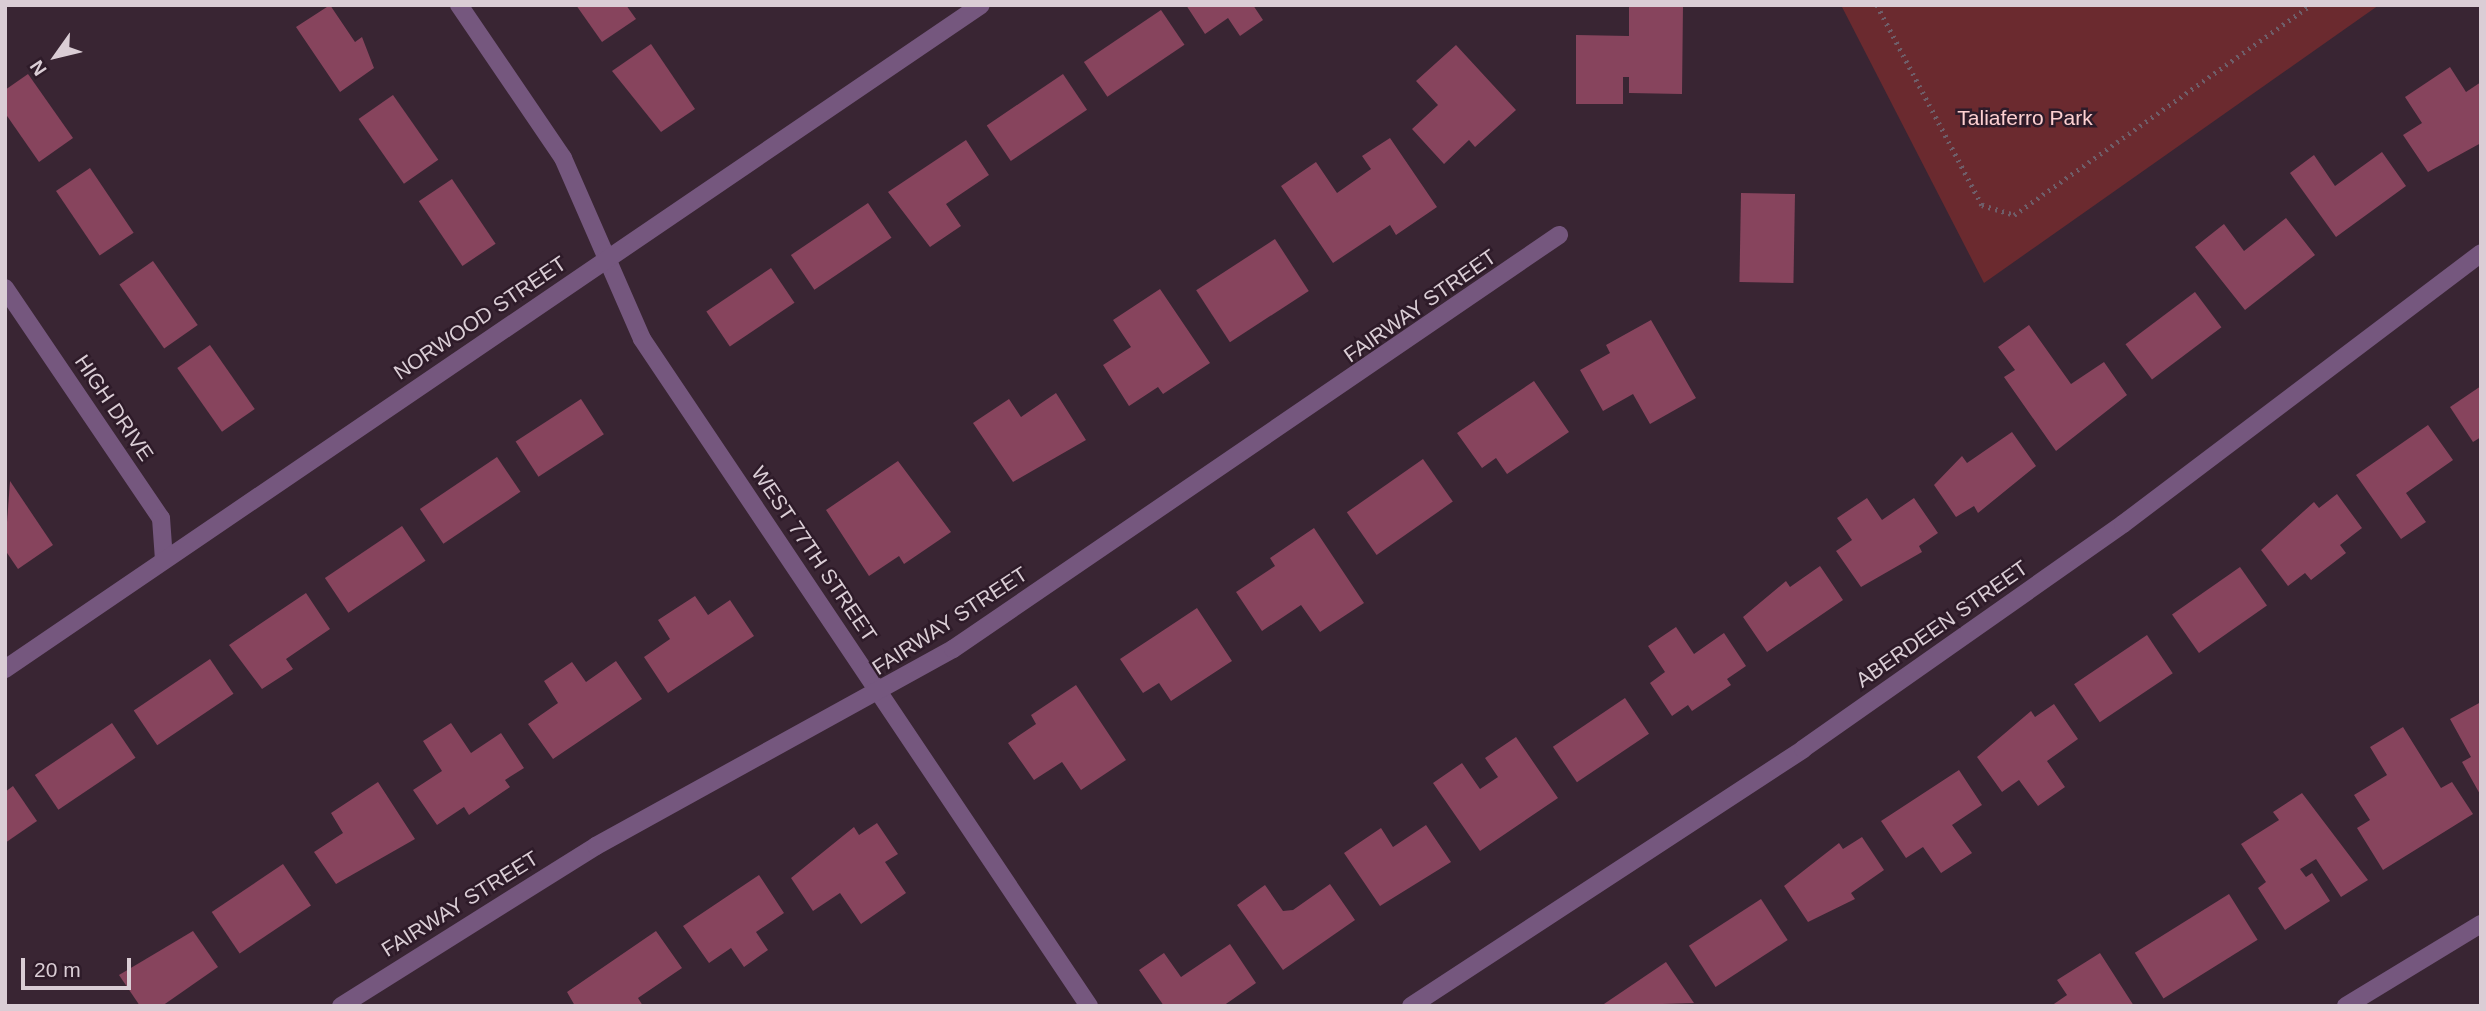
<!DOCTYPE html>
<html>
<head>
<meta charset="utf-8">
<style>
	body { margin:0 }
	#map { position:relative; width:2486px; height:1011px; overflow:hidden; background:#392533; font-family:Helvetica,sans-serif }
	div>[style] { position:absolute }
	[style*='--x'] { left:calc(var(--x)*1px); top:calc(var(--y)*1px); width:calc(var(--w)*1px); rotate:calc(var(--a)*1deg) }
	.green>* { inset:0; background:#6b2a2f }
	.building>* { inset:0; background:#87445d; transform-origin:0 0 }
	.path>* { height:4.5px; margin-top:-2.25px; transform-origin:0; background:repeating-linear-gradient(90deg,#6f5e69 0 2px,transparent 0 7px) }
	.minor>* { height:18px; margin:-9px; padding:0 9px; transform-origin:9px; border-radius:9px; background:#75577e }
	span { translate:-50% -50%; white-space:nowrap; text-align:center; line-height:1.15; -webkit-text-stroke:5px #2e1b29; paint-order:stroke }
	.park-label { font-size:21px; color:#fdd0d1 }
	.street-label { font-size:21px; color:#dacdd5 }
	.frame { position:absolute; inset:0; border:7px solid #dacdd5; pointer-events:none }
	.north { position:absolute; left:21px; top:21px; width:70px; height:70px; -webkit-text-stroke:5px #2e1b29; paint-order:stroke; rotate:236deg; font-size:19px; font-weight:700; line-height:28px; text-align:center; color:#dacdd5 }
	.north::after { content:''; display:block; margin:auto; width:24px; height:32px; background:#dacdd5; clip-path:polygon(50% 0,100% 100%,50% 72%,0 100%) }
	.scale { position:absolute; left:21px; top:958px; width:110px; height:32px; box-sizing:border-box; border:4px solid #dacdd5; border-top:0; padding-left:9px; font-size:21px; line-height:24px; white-space:nowrap; color:#dacdd5; -webkit-text-stroke:5px #2e1b29; paint-order:stroke }
</style>
</head>
<body>
<div id="map">
	<div class="green">
		<i style="clip-path:polygon(1841px 5px,2379px 5px,1984px 283px)"></i>
	</div>
	<div class="building">
		<i style="clip-path:polygon(330px 5px,355px 42px,362px 37px,374px 68px,340px 92px,296px 27px)"></i>
		<i style="clip-path:polygon(576px 5px,626px 5px,636px 19px,602px 42px)"></i>
		<i style="clip-path:polygon(1186px 5px,1253px 5px,1263px 20px,1240px 36px,1228px 18px,1205px 34px)"></i>
		<i style="clip-path:polygon(1629px 5px,1683px 5px,1682px 94px,1629px 93px,1629px 77px,1623px 77px,1623px 104px,1576px 104px,1576px 35px,1629px 36px)"></i>
		<i style="left:1161px;top:10px;width:42px;height:93px;rotate:56deg"></i>
		<i style="clip-path:polygon(651px 44px,695px 109px,661px 132px,612px 71px)"></i>
		<i style="clip-path:polygon(1456px 45px,1516px 110px,1475px 147px,1469px 140px,1444px 164px,1412px 129px,1438px 105px,1416px 81px)"></i>
		<i style="clip-path:polygon(2450px 67px,2466px 92px,2481px 82px,2481px 143px,2428px 172px,2403px 135px,2422px 123px,2405px 97px)"></i>
		<i style="clip-path:polygon(28px 74px,73px 138px,39px 162px,5px 113px,5px 90px)"></i>
		<i style="left:1063px;top:74px;width:43px;height:92px;rotate:56deg"></i>
		<i style="left:393px;top:95px;width:79px;height:42px;rotate:55deg"></i>
		<i style="clip-path:polygon(1390px 138px,1437px 207px,1396px 235px,1390px 225px,1333px 263px,1281px 186px,1316px 162px,1337px 193px,1371px 169px,1362px 156px)"></i>
		<i style="clip-path:polygon(966px 140px,989px 175px,946px 204px,961px 226px,930px 247px,888px 192px)"></i>
		<i style="clip-path:polygon(2382px 152px,2406px 186px,2336px 237px,2290px 173px,2314px 155px,2335px 186px)"></i>
		<i style="left:90px;top:168px;width:78px;height:41px;rotate:56deg"></i>
		<i style="left:452px;top:179px;width:78px;height:40px;rotate:56deg"></i>
		<i style="left:1741px;top:193px;width:54px;height:89px;rotate:1deg"></i>
		<i style="left:868px;top:203px;width:42px;height:93px;rotate:56deg"></i>
		<i style="clip-path:polygon(2286px 218px,2315px 255px,2245px 310px,2195px 247px,2224px 224px,2244px 251px)"></i>
		<i style="left:1275px;top:239px;width:62px;height:94px;rotate:57deg"></i>
		<i style="left:153px;top:261px;width:78px;height:41px;rotate:55deg"></i>
		<i style="left:771px;top:268px;width:42px;height:78px;rotate:56deg"></i>
		<i style="clip-path:polygon(1160px 289px,1210px 363px,1163px 394px,1158px 387px,1129px 406px,1103px 365px,1131px 347px,1113px 320px)"></i>
		<i style="left:2195px;top:292px;width:44px;height:87px;rotate:53deg"></i>
		<i style="clip-path:polygon(1651px 320px,1696px 398px,1650px 424px,1633px 394px,1603px 411px,1580px 370px,1610px 353px,1606px 345px)"></i>
		<i style="clip-path:polygon(2029px 325px,2071px 384px,2104px 362px,2127px 395px,2056px 451px,2004px 377px,2015px 370px,1998px 347px)"></i>
		<i style="left:210px;top:345px;width:78px;height:40px;rotate:55deg"></i>
		<i style="clip-path:polygon(1534px 381px,1569px 432px,1507px 474px,1496px 458px,1482px 468px,1457px 433px)"></i>
		<i style="clip-path:polygon(2481px 386px,2481px 437px,2473px 442px,2450px 407px)"></i>
		<i style="clip-path:polygon(1056px 393px,1086px 440px,1013px 482px,973px 423px,1009px 399px,1021px 417px)"></i>
		<i style="left:581px;top:399px;width:42px;height:78px;rotate:57deg"></i>
		<i style="clip-path:polygon(2428px 425px,2453px 460px,2406px 493px,2426px 522px,2401px 539px,2356px 475px)"></i>
		<i style="clip-path:polygon(2012px 432px,2036px 466px,1978px 513px,1974px 506px,1956px 517px,1934px 485px,1962px 456px,1967px 463px)"></i>
		<i style="left:497px;top:457px;width:42px;height:93px;rotate:56deg"></i>
		<i style="left:1423px;top:459px;width:52px;height:93px;rotate:55deg"></i>
		<i style="clip-path:polygon(898px 461px,951px 532px,904px 564px,899px 556px,869px 576px,826px 510px)"></i>
		<i style="clip-path:polygon(10px 481px,53px 545px,18px 569px,5px 550px)"></i>
		<i style="clip-path:polygon(2337px 494px,2362px 528px,2340px 545px,2346px 553px,2311px 580px,2305px 573px,2288px 586px,2261px 550px,2314px 502px,2319px 508px)"></i>
		<i style="clip-path:polygon(1867px 498px,1882px 520px,1914px 498px,1938px 533px,1919px 546px,1922px 552px,1861px 587px,1836px 551px,1852px 540px,1837px 518px)"></i>
		<i style="left:402px;top:526px;width:42px;height:93px;rotate:56deg"></i>
		<i style="clip-path:polygon(1314px 528px,1364px 603px,1320px 632px,1301px 605px,1262px 631px,1236px 592px,1275px 566px,1270px 558px)"></i>
		<i style="clip-path:polygon(1820px 566px,1843px 600px,1767px 652px,1743px 617px,1786px 581px,1790px 587px)"></i>
		<i style="left:2240px;top:567px;width:47px;height:83px;rotate:55deg"></i>
		<i style="clip-path:polygon(306px 593px,330px 629px,286px 659px,293px 669px,262px 689px,229px 645px)"></i>
		<i style="clip-path:polygon(695px 596px,708px 615px,730px 600px,754px 636px,668px 693px,644px 657px,670px 639px,658px 620px)"></i>
		<i style="clip-path:polygon(1197px 608px,1232px 661px,1171px 701px,1159px 683px,1143px 693px,1120px 659px)"></i>
		<i style="clip-path:polygon(1676px 627px,1694px 654px,1724px 633px,1746px 666px,1727px 679px,1731px 685px,1692px 711px,1688px 705px,1672px 716px,1650px 683px,1665px 672px,1648px 646px)"></i>
		<i style="left:2147px;top:635px;width:46px;height:88px;rotate:56deg"></i>
		<i style="left:210px;top:659px;width:42px;height:92px;rotate:56deg"></i>
		<i style="clip-path:polygon(616px 661px,642px 699px,553px 759px,528px 724px,558px 703px,544px 681px,572px 662px,586px 682px)"></i>
		<i style="clip-path:polygon(1076px 685px,1126px 760px,1081px 790px,1062px 762px,1034px 780px,1008px 743px,1036px 724px,1031px 715px)"></i>
		<i style="left:1625px;top:698px;width:43px;height:87px;rotate:56deg"></i>
		<i style="clip-path:polygon(2481px 702px,2481px 796px,2462px 762px,2471px 757px,2450px 719px)"></i>
		<i style="clip-path:polygon(2054px 704px,2078px 739px,2047px 761px,2065px 787px,2038px 806px,2019px 780px,2002px 792px,1977px 757px,2031px 711px,2035px 717px)"></i>
		<i style="left:112px;top:723px;width:42px;height:93px;rotate:56deg"></i>
		<i style="clip-path:polygon(451px 723px,471px 753px,501px 733px,524px 768px,505px 780px,510px 787px,469px 815px,464px 807px,437px 825px,413px 790px,442px 771px,423px 741px)"></i>
		<i style="clip-path:polygon(2403px 727px,2441px 788px,2452px 782px,2473px 814px,2383px 870px,2357px 828px,2370px 820px,2354px 795px,2387px 775px,2370px 747px)"></i>
		<i style="clip-path:polygon(1516px 737px,1558px 798px,1480px 851px,1433px 783px,1462px 763px,1480px 789px,1498px 777px,1485px 758px)"></i>
		<i style="clip-path:polygon(1959px 770px,1982px 805px,1952px 825px,1972px 853px,1941px 873px,1923px 847px,1906px 858px,1881px 821px)"></i>
		<i style="clip-path:polygon(378px 782px,415px 839px,336px 884px,314px 852px,343px 833px,331px 813px)"></i>
		<i style="clip-path:polygon(13px 786px,37px 821px,5px 843px,5px 792px)"></i>
		<i style="clip-path:polygon(2302px 793px,2368px 880px,2341px 897px,2316px 859px,2300px 869px,2306px 877px,2312px 873px,2330px 901px,2285px 930px,2258px 888px,2266px 882px,2241px 844px,2279px 820px,2273px 812px)"></i>
		<i style="clip-path:polygon(877px 823px,898px 854px,885px 862px,906px 893px,861px 924px,840px 893px,813px 911px,791px 878px,854px 827px,859px 835px)"></i>
		<i style="clip-path:polygon(1426px 825px,1451px 862px,1380px 906px,1344px 853px,1381px 828px,1393px 847px)"></i>
		<i style="clip-path:polygon(1862px 837px,1884px 870px,1851px 893px,1855px 899px,1808px 922px,1784px 886px,1839px 843px,1843px 849px)"></i>
		<i style="left:283px;top:864px;width:50px;height:86px;rotate:56deg"></i>
		<i style="clip-path:polygon(759px 875px,784px 913px,756px 932px,768px 950px,744px 967px,731px 948px,709px 963px,683px 926px)"></i>
		<i style="clip-path:polygon(1330px 884px,1355px 920px,1283px 970px,1237px 905px,1265px 885px,1283px 911px,1293px 910px)"></i>
		<i style="left:2229px;top:894px;width:54px;height:111px;rotate:58deg"></i>
		<i style="left:1761px;top:899px;width:49px;height:86px;rotate:57deg"></i>
		<i style="clip-path:polygon(193px 931px,218px 967px,162px 1006px,140px 1006px,119px 975px)"></i>
		<i style="clip-path:polygon(656px 931px,682px 968px,638px 998px,643px 1006px,575px 1006px,567px 992px)"></i>
		<i style="clip-path:polygon(1230px 944px,1256px 983px,1223px 1006px,1164px 1006px,1139px 970px,1164px 953px,1181px 977px)"></i>
		<i style="clip-path:polygon(2100px 953px,2134px 1006px,2051px 1006px,2067px 995px,2057px 980px)"></i>
		<i style="clip-path:polygon(1666px 962px,1694px 1003px,1601px 1006px)"></i>
	</div>
	<div class="path">
		<i style="--x:1877;--y:5;--w:226;--a:62.3"></i>
		<i style="--x:1982;--y:205;--w:34;--a:17"></i>
		<i style="--x:2014;--y:215;--w:364;--a:-35.3"></i>
	</div>
	<div class="minor">
		<i style="--x:459;--y:5;--w:185;--a:55.8"></i>
		<i style="--x:563;--y:158;--w:197;--a:66.4"></i>
		<i style="--x:642;--y:339;--w:803;--a:56.17"></i>
		<i style="--x:5;--y:288;--w:278;--a:55.9"></i>
		<i style="--x:161;--y:518;--w:42;--a:85.9"></i>
		<i style="--x:5;--y:669;--w:1180;--a:-34.23"></i>
		<i style="--x:341;--y:1006;--w:301;--a:-32.1"></i>
		<i style="--x:596;--y:846;--w:408;--a:-28.9"></i>
		<i style="--x:953;--y:649;--w:734;--a:-34.34"></i>
		<i style="--x:1411;--y:1006;--w:469;--a:-33.2"></i>
		<i style="--x:1803;--y:749;--w:391;--a:-35.1"></i>
		<i style="--x:2123;--y:524;--w:449;--a:-37.1"></i>
		<i style="--x:2346;--y:1006;--w:158;--a:-31.3"></i>
	</div>
	<div class="park-label">
		<span style="left:2025px;top:118px">Taliaferro Park</span>
	</div>
	<div class="street-label">
		<span style="left:1420px;top:306px;rotate:-35deg">FAIRWAY STREET</span>
		<span style="left:480px;top:318px;rotate:-34deg">NORWOOD STREET</span>
		<span style="left:114px;top:408px;rotate:56deg">HIGH DRIVE</span>
		<span style="left:814px;top:554px;rotate:56deg">WEST 77TH STREET</span>
		<span style="left:950px;top:621px;rotate:-33deg">FAIRWAY STREET</span>
		<span style="left:1942px;top:624px;rotate:-35deg">ABERDEEN STREET</span>
		<span style="left:460px;top:904px;rotate:-32deg">FAIRWAY STREET</span>
	</div>
	<div class="frame"></div>
	<div class="north">N</div>
	<div class="scale">20 m</div>
</div>
</body>
</html>
